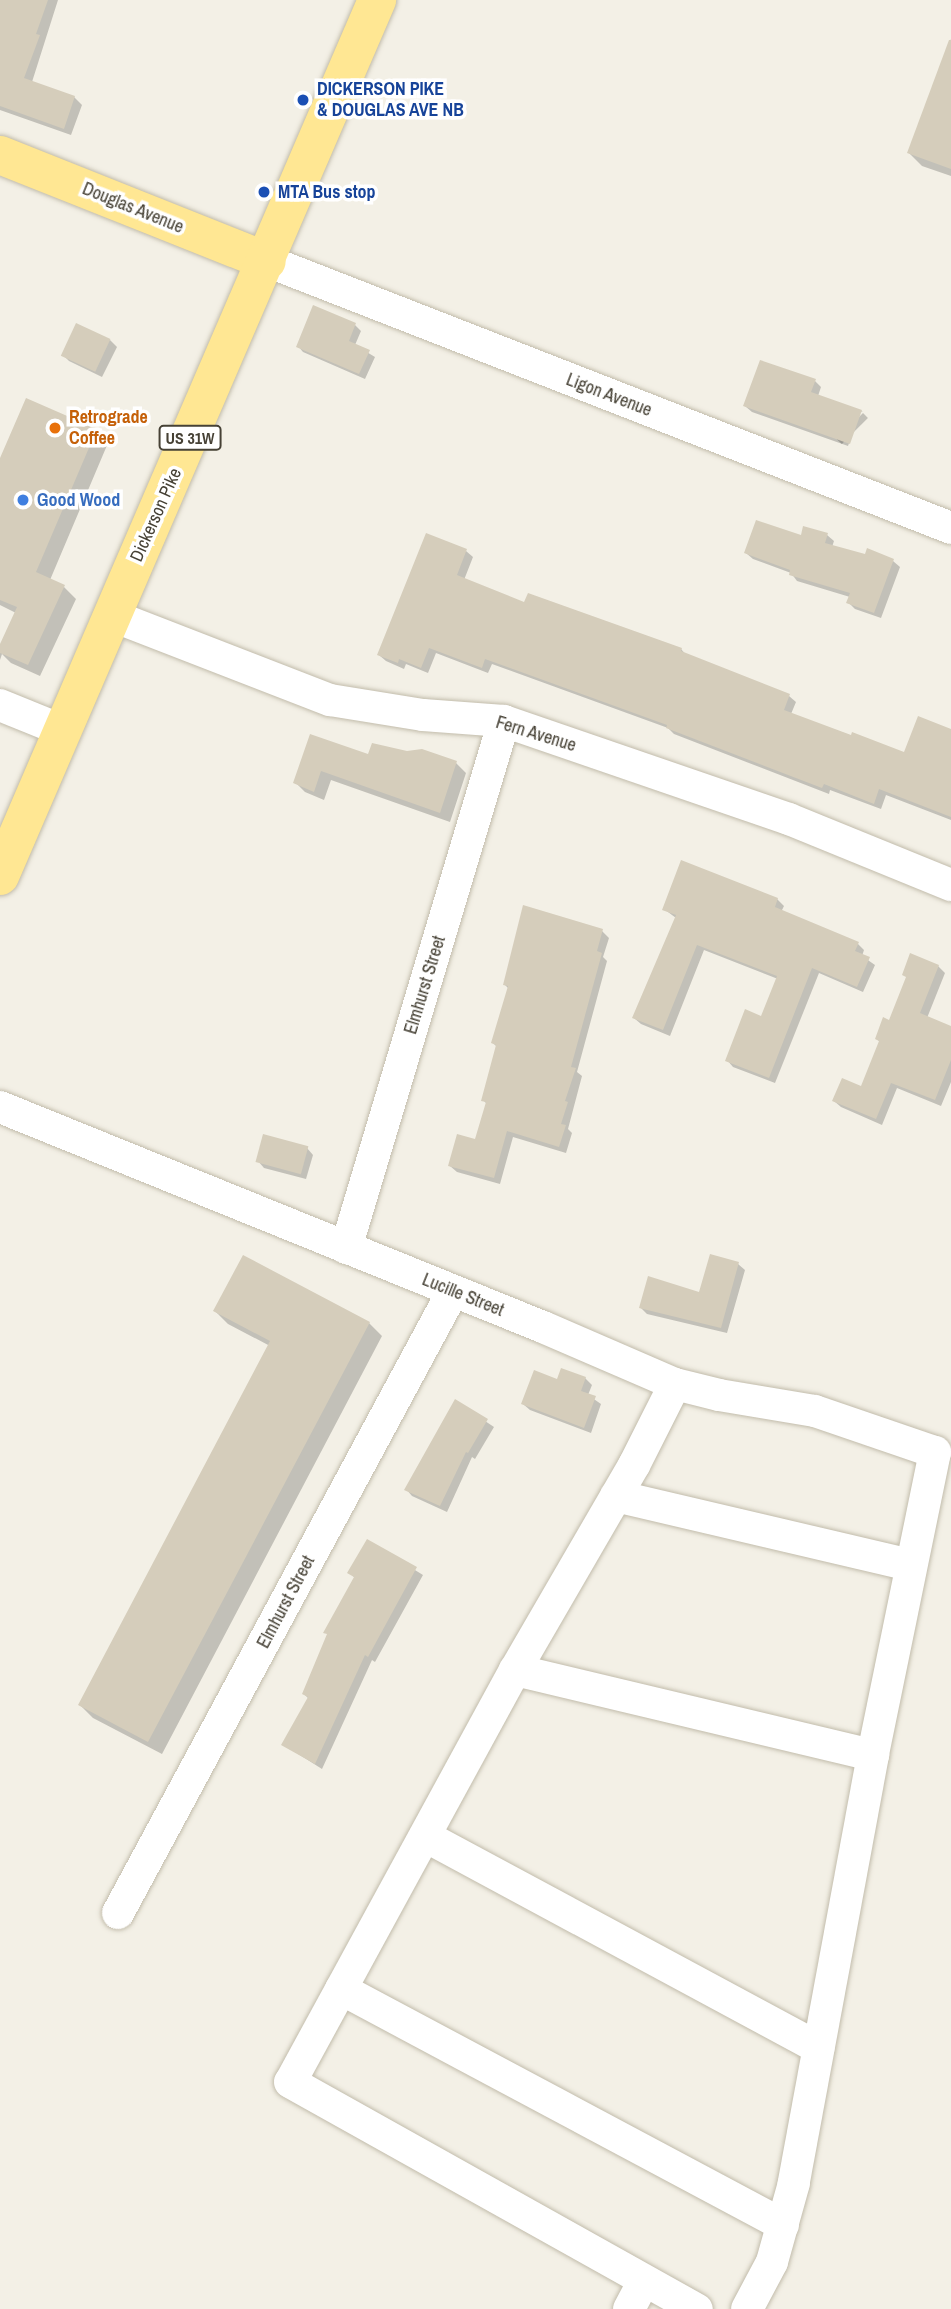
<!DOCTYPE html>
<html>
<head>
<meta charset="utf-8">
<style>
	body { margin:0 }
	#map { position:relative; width:951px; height:2309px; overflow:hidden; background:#f3f0e6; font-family:"Archivo Narrow",sans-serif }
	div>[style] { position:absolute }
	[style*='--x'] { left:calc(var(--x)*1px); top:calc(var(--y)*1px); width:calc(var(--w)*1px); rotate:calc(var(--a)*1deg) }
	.shadow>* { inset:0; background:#0003; transform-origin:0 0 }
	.building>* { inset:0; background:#d5cdbb; transform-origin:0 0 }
	.roads { filter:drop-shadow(0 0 2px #c2bcab) drop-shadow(0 0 2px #c2bcab) }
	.minor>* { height:32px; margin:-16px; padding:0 16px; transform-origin:16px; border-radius:16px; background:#fff }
	.major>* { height:38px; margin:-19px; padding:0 19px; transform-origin:19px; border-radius:19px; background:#ffe793 }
	.dots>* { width:19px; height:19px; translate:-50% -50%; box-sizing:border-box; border:4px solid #fff; border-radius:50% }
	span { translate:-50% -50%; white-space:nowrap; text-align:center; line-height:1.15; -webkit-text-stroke:7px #fff; paint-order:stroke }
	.shield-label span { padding:2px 5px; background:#fff; border:2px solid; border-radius:5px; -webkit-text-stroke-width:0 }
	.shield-label { font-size:16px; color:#464135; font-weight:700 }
	.transit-label { font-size:18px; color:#164399; font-weight:700 }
	.left { translate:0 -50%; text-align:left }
	.street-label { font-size:18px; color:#464135 }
	.food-label { font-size:18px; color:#c56008; font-weight:700 }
	.shop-label { font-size:18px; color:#366cbe; font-weight:700 }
</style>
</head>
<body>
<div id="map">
	<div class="shadow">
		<i style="clip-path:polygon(0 0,58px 0,32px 82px,74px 97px,82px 105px,71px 135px,0 110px)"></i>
		<i style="clip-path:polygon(951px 39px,951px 176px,922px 166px,909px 153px)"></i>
		<i style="clip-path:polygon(355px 325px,361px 331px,355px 345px,375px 357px,365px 379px,303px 352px,298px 346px)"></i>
		<i style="clip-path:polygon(110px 340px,117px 347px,102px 377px,69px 361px,63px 355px)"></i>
		<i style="clip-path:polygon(815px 381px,821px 387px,818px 396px,863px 412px,860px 412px,848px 446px,752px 412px,745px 406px)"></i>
		<i style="left:863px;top:413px;width:7px;height:37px;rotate:45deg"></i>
		<i style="clip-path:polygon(96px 430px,108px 443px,50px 580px,64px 587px,76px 599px,40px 676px,11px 663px,2px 654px,0 660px,0 648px,16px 613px,0 605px,0 462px)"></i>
		<i style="clip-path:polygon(827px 535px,834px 541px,832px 547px,866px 556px,868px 551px,893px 561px,900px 567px,881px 618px,855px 609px,848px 602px,850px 597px,797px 581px,791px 573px,753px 559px,746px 553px,802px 537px)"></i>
		<i style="clip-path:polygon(466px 551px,473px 557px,464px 580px,525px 604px,681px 649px,687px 656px,789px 696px,796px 702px,791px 714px,905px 755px,951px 732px,951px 820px,886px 795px,881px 809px,830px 790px,829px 794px,674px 734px,668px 728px,492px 664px,488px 673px,436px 653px,428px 673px,406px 664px,404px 669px,386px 661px,379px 655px)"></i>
		<i style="clip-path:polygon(311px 736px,369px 756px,456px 763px,466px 773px,450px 822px,331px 780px,324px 800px,305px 792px,295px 782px)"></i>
		<i style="clip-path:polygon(777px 899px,784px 906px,781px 912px,858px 944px,864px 950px,862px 956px,875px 965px,863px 992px,819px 973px,775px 1083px,733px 1067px,727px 1060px,762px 1018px,778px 979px,704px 950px,670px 1036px,641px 1024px,634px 1018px,676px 918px,664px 909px)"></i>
		<i style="clip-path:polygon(602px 931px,609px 938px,603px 957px,607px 961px,577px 1072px,582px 1076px,568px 1129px,572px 1133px,566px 1153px,513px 1137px,500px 1184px,457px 1172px,450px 1166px,477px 1141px,488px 1105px,483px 1100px,497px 1047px,493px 1043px,509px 989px,505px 985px)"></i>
		<i style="clip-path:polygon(938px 966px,945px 973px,927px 1018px,951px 1028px,951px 1082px,941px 1106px,897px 1088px,882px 1125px,841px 1107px,834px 1101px,862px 1088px,880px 1042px,877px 1039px)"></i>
		<i style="clip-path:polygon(307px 1148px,313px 1155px,306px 1179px,264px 1168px,258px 1161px)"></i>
		<i style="clip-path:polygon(738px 1264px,745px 1270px,727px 1333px,647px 1314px,641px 1308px,700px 1294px)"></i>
		<i style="clip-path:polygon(215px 1311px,369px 1323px,382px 1336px,162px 1754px,93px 1718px,80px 1705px,270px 1346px,228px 1324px)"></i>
		<i style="clip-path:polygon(585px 1378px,592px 1385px,588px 1395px,601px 1404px,591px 1433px,530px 1410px,523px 1404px,558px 1381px)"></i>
		<i style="clip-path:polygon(455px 1401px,494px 1427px,475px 1459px,472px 1457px,447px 1512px,412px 1496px,406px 1489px)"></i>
		<i style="clip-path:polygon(368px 1541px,423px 1575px,375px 1662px,372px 1660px,322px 1769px,284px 1745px,309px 1699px,304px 1694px,355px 1578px,350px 1573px)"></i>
	</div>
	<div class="building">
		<i style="clip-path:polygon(0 0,48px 0,36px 34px,40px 35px,24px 78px,75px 96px,64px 129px,0 106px)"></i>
		<i style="clip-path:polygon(949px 40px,951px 40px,951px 169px,907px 153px)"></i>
		<i style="clip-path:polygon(313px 305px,356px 323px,349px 341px,370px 350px,359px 374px,296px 347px)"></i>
		<i style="left:76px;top:323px;width:38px;height:36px;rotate:25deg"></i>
		<i style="clip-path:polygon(760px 360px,816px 379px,811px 392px,862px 410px,850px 444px,743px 406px)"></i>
		<i style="clip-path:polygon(26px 398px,97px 429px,36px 572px,65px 585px,28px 665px,0 653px,0 644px,17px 607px,0 600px,0 458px)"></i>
		<i style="clip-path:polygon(756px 520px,801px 535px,803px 526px,828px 533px,825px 543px,865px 554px,867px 548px,894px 559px,874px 613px,846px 603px,850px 593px,789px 575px,790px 570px,744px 553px)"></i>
		<i style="clip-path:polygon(426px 533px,467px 549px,457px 575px,524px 602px,528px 593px,682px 648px,681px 651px,790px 694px,784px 710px,851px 735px,852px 732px,904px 752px,918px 716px,951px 729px,951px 817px,879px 789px,874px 804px,824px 784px,822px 788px,666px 728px,667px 725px,485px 659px,482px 668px,429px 648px,421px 668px,399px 659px,398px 663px,377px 655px)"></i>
		<i style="clip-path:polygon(310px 734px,368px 754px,372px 743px,407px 751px,422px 749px,457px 761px,440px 813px,321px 771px,314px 792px,293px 783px)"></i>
		<i style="clip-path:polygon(681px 860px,778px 898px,775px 907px,859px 942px,855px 951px,870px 957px,857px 987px,812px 968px,769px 1078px,725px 1061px,745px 1009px,761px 1016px,777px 976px,697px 945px,663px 1030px,632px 1018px,676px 915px,662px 910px)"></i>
		<i style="clip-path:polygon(523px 905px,603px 929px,597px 951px,602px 953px,571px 1067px,576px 1068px,565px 1101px,568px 1102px,561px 1124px,566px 1125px,559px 1147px,507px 1131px,494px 1178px,448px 1166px,457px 1134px,475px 1139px,486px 1102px,481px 1101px,496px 1045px,491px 1043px,508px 986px,503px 985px)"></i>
		<i style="clip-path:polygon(910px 953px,939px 965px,920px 1013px,951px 1026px,951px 1060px,935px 1100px,891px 1083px,876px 1119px,832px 1101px,842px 1078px,861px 1086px,879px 1041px,875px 1039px,883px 1017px,889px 1020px,906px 977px,902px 975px)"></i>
		<i style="left:263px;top:1134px;width:47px;height:29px;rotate:15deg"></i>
		<i style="clip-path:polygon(710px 1254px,739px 1262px,721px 1328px,639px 1308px,648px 1276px,699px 1292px)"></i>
		<i style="clip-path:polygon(243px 1255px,370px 1322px,148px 1742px,78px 1705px,270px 1341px,213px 1311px)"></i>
		<i style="clip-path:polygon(561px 1368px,586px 1377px,581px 1391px,596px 1396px,584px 1428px,521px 1404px,534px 1370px,557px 1379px)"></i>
		<i style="clip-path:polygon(455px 1399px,488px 1419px,468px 1453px,466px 1452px,440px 1506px,404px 1490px)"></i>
		<i style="clip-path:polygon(367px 1539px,417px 1567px,368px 1657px,365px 1655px,315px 1764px,281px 1745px,308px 1697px,302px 1694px,327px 1634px,323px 1633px,354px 1577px,347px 1573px)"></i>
	</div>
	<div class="roads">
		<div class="minor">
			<i style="--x:267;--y:261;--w:734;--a:21.32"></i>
			<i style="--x:113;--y:616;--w:233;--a:21.2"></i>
			<i style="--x:330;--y:700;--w:94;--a:9.2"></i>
			<i style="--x:423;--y:715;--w:81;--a:4.2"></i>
			<i style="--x:504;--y:721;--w:301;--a:19"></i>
			<i style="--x:789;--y:819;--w:175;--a:22.2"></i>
			<i style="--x:0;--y:705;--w:69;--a:22.1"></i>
			<i style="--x:0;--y:1107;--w:586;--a:22.06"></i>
			<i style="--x:543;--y:1327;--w:144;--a:23.4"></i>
			<i style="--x:675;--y:1384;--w:45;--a:14"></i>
			<i style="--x:719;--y:1395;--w:97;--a:9.5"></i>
			<i style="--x:815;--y:1411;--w:127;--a:18.9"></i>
			<i style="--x:935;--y:1452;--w:309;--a:101.6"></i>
			<i style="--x:873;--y:1755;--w:435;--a:100.5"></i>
			<i style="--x:794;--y:2183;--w:82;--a:105.6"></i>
			<i style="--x:772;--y:2262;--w:53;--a:118"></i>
			<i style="--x:346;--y:1248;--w:550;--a:-73.31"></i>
			<i style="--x:675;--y:1384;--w:91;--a:116.8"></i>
			<i style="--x:634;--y:1465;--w:237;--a:120.1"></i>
			<i style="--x:515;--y:1670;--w:469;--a:118.6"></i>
			<i style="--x:290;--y:2082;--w:466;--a:29.2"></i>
			<i style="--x:616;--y:1496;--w:302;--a:13.2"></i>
			<i style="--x:515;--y:1670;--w:368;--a:13.4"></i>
			<i style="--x:425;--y:1836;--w:447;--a:28.3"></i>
			<i style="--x:118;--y:1913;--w:706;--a:-61.69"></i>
			<i style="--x:341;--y:1989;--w:501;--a:28.1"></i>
			<i style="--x:629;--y:2309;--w:32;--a:-62"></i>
		</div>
		<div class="major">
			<i style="--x:0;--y:155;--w:287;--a:21.7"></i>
			<i style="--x:0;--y:876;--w:954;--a:-66.71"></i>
		</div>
	</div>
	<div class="dots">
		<i style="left:303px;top:100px;background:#1a4fb4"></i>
		<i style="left:264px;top:192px;background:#1a4fb4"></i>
		<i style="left:55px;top:428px;background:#e8710a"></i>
		<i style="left:23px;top:500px;background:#3f7fe0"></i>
	</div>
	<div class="shield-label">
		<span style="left:190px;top:438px">US 31W</span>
	</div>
	<div class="transit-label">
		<span class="left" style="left:317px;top:100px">DICKERSON PIKE<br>&amp; DOUGLAS AVE NB</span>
		<span class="left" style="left:278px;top:192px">MTA Bus stop</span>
	</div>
	<div class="street-label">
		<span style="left:133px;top:208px;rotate:22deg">Douglas Avenue</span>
		<span style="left:609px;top:395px;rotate:21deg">Ligon Avenue</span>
		<span style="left:156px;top:515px;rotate:-66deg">Dickerson Pike</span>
		<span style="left:536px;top:734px;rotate:17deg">Fern Avenue</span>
		<span style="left:425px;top:985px;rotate:-73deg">Elmhurst Street</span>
		<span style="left:463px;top:1295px;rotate:22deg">Lucille Street</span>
		<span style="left:286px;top:1602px;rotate:-62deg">Elmhurst Street</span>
	</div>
	<div class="food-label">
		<span class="left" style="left:69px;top:428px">Retrograde<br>Coffee</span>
	</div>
	<div class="shop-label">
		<span class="left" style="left:37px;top:500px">Good Wood</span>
	</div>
</div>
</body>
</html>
